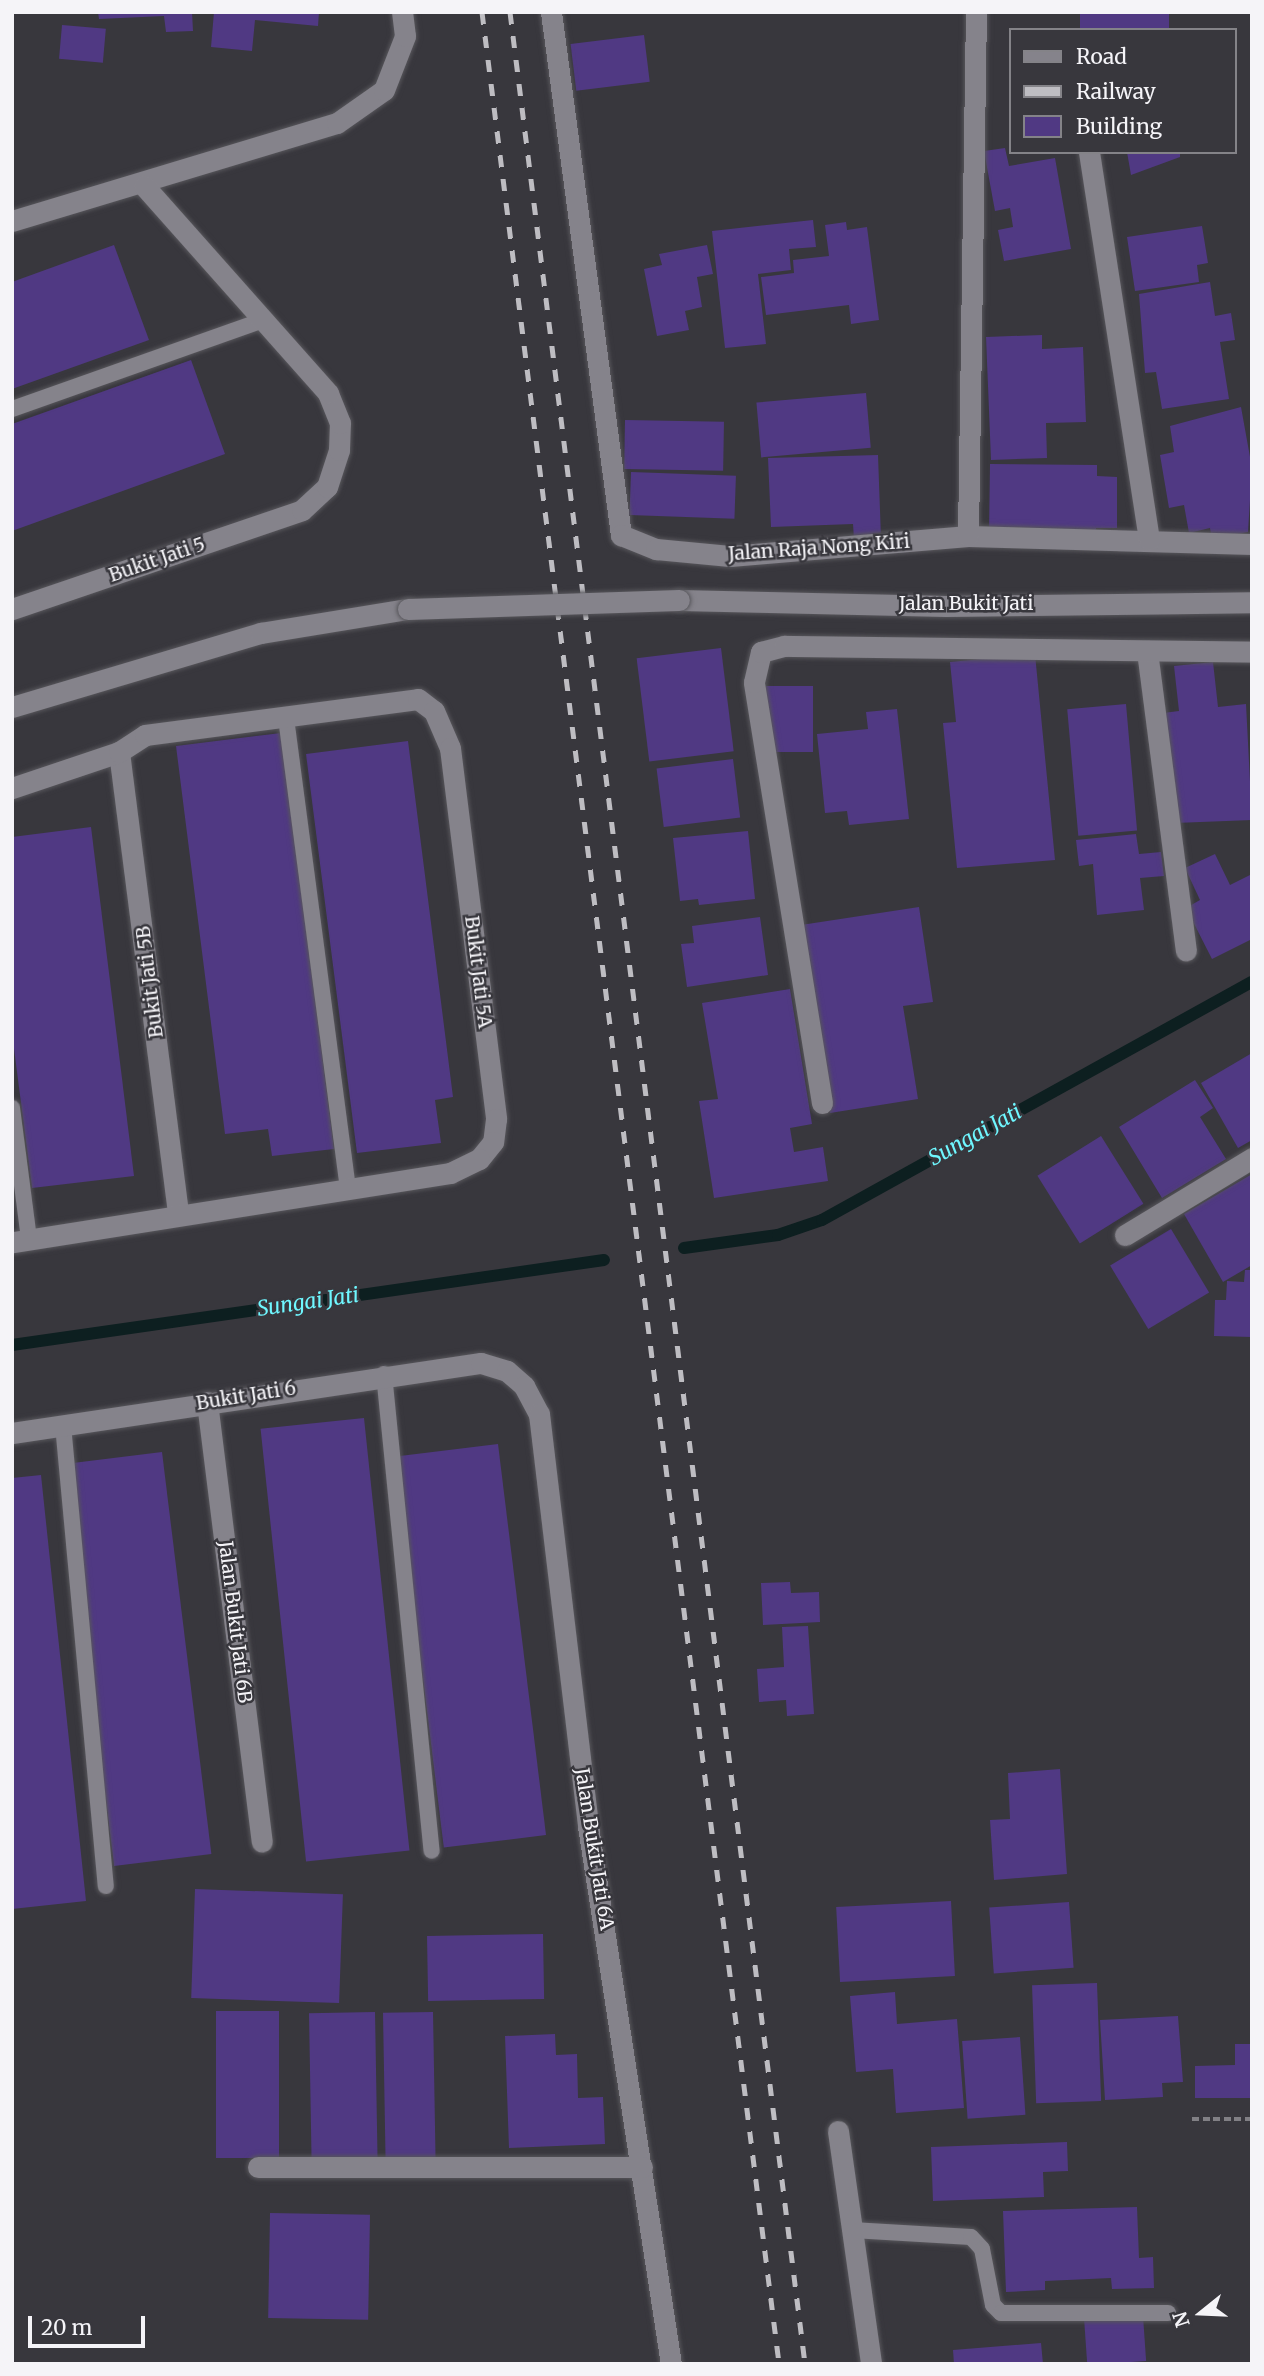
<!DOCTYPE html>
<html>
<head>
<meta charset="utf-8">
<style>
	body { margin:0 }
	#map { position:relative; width:1264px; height:2376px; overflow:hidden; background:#38373d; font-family:Merriweather,serif }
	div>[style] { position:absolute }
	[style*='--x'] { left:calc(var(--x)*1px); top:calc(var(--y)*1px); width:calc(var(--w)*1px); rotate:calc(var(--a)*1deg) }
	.stream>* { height:12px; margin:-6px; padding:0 6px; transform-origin:6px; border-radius:6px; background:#0d1f20 }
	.building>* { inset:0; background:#503983; transform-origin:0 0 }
	.path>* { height:4.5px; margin-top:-2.25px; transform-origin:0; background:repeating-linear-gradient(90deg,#818085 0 7px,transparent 0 10.5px) }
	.roads { filter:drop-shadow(0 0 2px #57565b) drop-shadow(0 0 2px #57565b) }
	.service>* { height:16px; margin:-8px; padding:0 8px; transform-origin:8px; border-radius:8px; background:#85838b }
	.minor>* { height:21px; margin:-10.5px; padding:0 10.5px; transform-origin:10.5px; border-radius:10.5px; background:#85838b }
	.tertiary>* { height:21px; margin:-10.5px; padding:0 10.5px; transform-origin:10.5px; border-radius:10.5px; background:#85838b }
	.rail>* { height:5px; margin-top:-2.5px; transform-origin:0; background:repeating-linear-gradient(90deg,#bebdc2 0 12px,transparent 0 24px) }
	.bridges { filter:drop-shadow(0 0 2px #57565b) drop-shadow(0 0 2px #57565b) }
	.tertiary-bridge>* { height:21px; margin:-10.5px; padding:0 10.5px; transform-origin:10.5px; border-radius:10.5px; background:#85838b }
	span { translate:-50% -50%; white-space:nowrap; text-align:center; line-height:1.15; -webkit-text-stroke:5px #38373d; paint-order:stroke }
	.street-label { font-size:19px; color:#f5f4f8 }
	.water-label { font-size:21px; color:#6ff7ff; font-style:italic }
	.frame { position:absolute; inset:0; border:14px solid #f5f4f8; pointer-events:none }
	.legend { position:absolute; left:1009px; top:28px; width:228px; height:126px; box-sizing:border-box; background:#38373d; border:2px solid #848388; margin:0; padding:9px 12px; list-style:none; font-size:21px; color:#f5f4f8 }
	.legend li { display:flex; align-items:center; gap:14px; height:35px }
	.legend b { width:35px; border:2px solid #848388 }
	.north { position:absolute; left:1166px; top:2278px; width:70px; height:70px; -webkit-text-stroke:5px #38373d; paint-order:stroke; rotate:252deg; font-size:19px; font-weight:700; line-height:28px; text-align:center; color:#f5f4f8 }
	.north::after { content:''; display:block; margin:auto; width:24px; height:32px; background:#f5f4f8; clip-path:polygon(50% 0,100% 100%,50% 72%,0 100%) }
	.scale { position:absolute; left:28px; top:2316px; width:117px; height:32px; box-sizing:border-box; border:4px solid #f5f4f8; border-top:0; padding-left:9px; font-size:21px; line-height:24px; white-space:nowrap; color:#f5f4f8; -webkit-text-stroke:5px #38373d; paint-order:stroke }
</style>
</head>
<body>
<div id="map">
	<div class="stream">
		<i style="--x:684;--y:1248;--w:95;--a:-7.9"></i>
		<i style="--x:778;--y:1235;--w:46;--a:-18.8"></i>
		<i style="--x:822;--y:1220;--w:491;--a:-29"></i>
		<i style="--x:12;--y:1345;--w:598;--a:-8.17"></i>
	</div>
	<div class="building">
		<i style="clip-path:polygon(98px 12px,192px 12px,193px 31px,166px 32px,164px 16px,99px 19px)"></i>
		<i style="clip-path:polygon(214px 12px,319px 12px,318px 26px,255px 20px,252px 51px,211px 47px)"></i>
		<i style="left:1080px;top:12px;width:89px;height:18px"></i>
		<i style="left:62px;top:25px;width:44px;height:34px;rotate:5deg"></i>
		<i style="left:644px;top:35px;width:47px;height:74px;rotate:83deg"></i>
		<i style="clip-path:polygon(1005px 148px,1009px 166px,1055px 158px,1071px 249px,1004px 261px,998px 230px,1013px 227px,1010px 208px,995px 211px,984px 151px)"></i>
		<i style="clip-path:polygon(1127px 152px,1180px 152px,1180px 157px,1131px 175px)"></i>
		<i style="clip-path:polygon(813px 220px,816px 247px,789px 249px,791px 270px,758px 274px,766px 344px,725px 348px,712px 231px)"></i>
		<i style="clip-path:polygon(846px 222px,847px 230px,867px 227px,879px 320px,851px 324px,849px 305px,766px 315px,761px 277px,794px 273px,793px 260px,829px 256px,825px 225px)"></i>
		<i style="clip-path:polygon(1202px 226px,1208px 263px,1197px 265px,1199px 282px,1135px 291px,1127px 237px)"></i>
		<i style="clip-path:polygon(114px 245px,149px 340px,12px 389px,12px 282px)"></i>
		<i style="clip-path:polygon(707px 245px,713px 274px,697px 277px,702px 307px,685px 311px,689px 330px,657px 336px,644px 269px,662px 265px,659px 254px)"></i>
		<i style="clip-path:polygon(1210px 282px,1215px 316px,1231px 313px,1235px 340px,1220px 342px,1229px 399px,1162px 409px,1156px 372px,1145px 373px,1139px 294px)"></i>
		<i style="clip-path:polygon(1042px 335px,1042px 349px,1083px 347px,1086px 422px,1046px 423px,1047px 458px,991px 460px,986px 337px)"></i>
		<i style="clip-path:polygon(191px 360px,225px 454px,12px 531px,12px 424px)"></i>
		<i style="left:866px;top:393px;width:55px;height:110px;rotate:85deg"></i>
		<i style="clip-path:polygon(1241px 407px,1252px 468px,1248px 532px,1212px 539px,1210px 528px,1189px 533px,1184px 505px,1169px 508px,1160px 455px,1174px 452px,1170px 426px)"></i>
		<i style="left:625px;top:420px;width:99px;height:49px;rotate:1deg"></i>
		<i style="clip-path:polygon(878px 455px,881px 538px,854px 539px,853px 524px,771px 527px,768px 458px)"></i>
		<i style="clip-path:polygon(990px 464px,1097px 465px,1097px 476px,1117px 477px,1117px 528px,1096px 528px,1096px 534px,989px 533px)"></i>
		<i style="left:631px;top:472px;width:105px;height:43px;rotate:2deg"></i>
		<i style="left:721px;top:648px;width:104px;height:85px;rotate:83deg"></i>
		<i style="clip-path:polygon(1035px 654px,1055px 860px,957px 868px,943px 723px,956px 722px,950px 662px)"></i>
		<i style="clip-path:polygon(1213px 662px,1218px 707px,1246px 704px,1252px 820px,1175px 823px,1163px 713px,1179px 711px,1174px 666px)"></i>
		<i style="left:766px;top:686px;width:47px;height:66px"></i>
		<i style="left:1126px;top:704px;width:127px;height:59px;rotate:85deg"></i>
		<i style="clip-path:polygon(897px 709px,909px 819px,849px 825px,847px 811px,825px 813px,817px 734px,868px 729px,866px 712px)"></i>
		<i style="clip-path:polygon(281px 733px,334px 1149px,272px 1156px,268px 1129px,225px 1134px,176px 746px)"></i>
		<i style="clip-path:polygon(408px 741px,453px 1097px,435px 1100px,441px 1143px,357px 1153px,306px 754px)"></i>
		<i style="left:733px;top:759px;width:59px;height:77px;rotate:83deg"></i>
		<i style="clip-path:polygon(91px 827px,134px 1176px,32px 1188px,12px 1033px,12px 837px)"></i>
		<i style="clip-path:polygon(748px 831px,755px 899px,699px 905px,698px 899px,680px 901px,673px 838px)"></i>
		<i style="clip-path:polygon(1136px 834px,1139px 854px,1161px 852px,1164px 876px,1140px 878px,1144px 910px,1097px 915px,1093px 864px,1079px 866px,1076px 840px)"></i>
		<i style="clip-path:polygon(1215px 854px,1230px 885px,1252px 874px,1252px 939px,1212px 959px,1186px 908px,1200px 900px,1185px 868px)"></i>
		<i style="clip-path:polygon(919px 907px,933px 1002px,903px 1006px,918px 1099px,830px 1113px,801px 925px)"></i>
		<i style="clip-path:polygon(760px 917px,768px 975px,687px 987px,681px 944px,694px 943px,692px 926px)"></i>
		<i style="clip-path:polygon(790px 989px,812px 1124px,790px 1128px,794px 1152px,823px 1147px,828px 1181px,714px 1198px,699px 1101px,718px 1099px,702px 1003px)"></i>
		<i style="clip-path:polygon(1252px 1053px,1252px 1140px,1238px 1148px,1201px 1083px)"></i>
		<i style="clip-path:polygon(1195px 1080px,1213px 1108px,1200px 1117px,1226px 1159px,1162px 1198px,1119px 1127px)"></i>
		<i style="left:1101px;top:1136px;width:80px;height:75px;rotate:58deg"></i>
		<i style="clip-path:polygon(1252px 1174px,1252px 1265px,1223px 1282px,1184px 1214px)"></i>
		<i style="left:1171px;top:1229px;width:74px;height:71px;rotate:59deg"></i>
		<i style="clip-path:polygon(1245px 1270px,1252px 1270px,1252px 1337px,1214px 1336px,1215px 1300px,1226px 1300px,1227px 1281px,1244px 1282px)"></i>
		<i style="left:364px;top:1418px;width:435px;height:104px;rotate:84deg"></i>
		<i style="left:498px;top:1444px;width:394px;height:103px;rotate:83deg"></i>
		<i style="left:162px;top:1452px;width:405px;height:98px;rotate:83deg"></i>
		<i style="clip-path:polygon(41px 1475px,86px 1901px,12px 1909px,12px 1478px)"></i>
		<i style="clip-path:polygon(790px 1582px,791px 1593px,819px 1592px,820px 1622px,763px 1625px,761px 1583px)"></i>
		<i style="clip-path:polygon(808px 1626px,814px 1714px,787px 1716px,786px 1700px,759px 1702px,757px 1669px,784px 1667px,782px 1627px)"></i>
		<i style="clip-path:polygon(1060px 1769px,1067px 1874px,994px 1880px,990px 1820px,1010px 1819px,1008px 1773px)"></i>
		<i style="left:195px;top:1889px;width:148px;height:109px;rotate:2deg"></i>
		<i style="left:951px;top:1901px;width:75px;height:115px;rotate:87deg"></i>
		<i style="left:1069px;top:1902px;width:66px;height:80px;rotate:86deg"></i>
		<i style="left:543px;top:1934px;width:65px;height:116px;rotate:89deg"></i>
		<i style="left:1097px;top:1983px;width:118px;height:65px;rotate:88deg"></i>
		<i style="clip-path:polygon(895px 1992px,897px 2024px,957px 2019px,964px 2108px,896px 2113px,893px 2069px,856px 2072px,850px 1996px)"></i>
		<i style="left:216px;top:2011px;width:63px;height:147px"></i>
		<i style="left:375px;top:2012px;width:146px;height:66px;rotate:89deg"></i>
		<i style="left:433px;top:2012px;width:147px;height:50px;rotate:89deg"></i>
		<i style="clip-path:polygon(1178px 2016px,1183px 2082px,1162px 2083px,1163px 2097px,1105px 2100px,1100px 2020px)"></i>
		<i style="clip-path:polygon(555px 2034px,556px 2055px,577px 2054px,578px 2098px,603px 2097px,605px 2144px,509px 2148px,505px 2036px)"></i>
		<i style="left:1020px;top:2037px;width:78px;height:58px;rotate:86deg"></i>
		<i style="clip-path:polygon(1235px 2044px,1252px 2044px,1252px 2098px,1195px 2098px,1195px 2066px,1235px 2065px)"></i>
		<i style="clip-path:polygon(1067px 2142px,1068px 2171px,1043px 2172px,1044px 2197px,933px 2201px,931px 2147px)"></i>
		<i style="clip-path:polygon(1137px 2207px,1139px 2258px,1153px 2257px,1154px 2288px,1112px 2289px,1111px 2278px,1045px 2281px,1045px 2290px,1006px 2292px,1003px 2211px)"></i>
		<i style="left:270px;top:2213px;width:100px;height:105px;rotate:1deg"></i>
		<i style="left:1143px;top:2316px;width:45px;height:59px;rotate:86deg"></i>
		<i style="clip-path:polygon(1041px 2343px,1043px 2364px,954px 2364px,953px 2350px)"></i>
	</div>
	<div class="path">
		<i style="--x:1192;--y:2119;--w:60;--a:0"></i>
	</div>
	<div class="roads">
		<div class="service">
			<i style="--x:12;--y:409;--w:267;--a:-19.5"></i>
			<i style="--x:286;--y:718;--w:474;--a:82.5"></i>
			<i style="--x:12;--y:1108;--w:132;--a:82.6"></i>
			<i style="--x:384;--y:1374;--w:479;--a:84.3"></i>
			<i style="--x:63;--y:1425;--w:463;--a:84.7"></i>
			<i style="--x:852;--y:2230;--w:119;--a:3.4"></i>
			<i style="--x:971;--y:2237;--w:16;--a:47"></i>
			<i style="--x:982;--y:2249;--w:57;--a:78.9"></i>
			<i style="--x:993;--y:2305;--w:11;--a:45"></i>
			<i style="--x:1001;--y:2313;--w:167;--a:0"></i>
		</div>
		<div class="minor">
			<i style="--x:551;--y:12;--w:528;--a:82.38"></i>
			<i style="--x:621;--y:535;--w:38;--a:22"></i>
			<i style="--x:656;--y:549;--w:74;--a:5.4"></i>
			<i style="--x:730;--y:556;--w:239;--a:-4.8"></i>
			<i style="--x:968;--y:536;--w:284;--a:1.6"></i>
			<i style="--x:1089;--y:152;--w:392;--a:81.2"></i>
			<i style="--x:12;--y:221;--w:339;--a:-16.8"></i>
			<i style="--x:337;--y:123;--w:57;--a:-35.1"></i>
			<i style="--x:384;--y:90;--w:58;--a:-68.7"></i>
			<i style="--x:405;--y:36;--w:24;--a:-97"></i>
			<i style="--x:968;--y:536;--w:524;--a:-89.13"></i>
			<i style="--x:12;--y:609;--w:306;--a:-18.8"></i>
			<i style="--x:302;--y:510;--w:34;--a:-43"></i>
			<i style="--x:327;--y:487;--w:39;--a:-72"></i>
			<i style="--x:339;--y:450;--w:27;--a:-88"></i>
			<i style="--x:340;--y:423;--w:32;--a:-112"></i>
			<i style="--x:328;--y:393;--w:277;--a:-131.6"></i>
			<i style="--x:1147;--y:651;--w:302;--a:82.6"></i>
			<i style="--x:119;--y:752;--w:465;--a:82.7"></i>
			<i style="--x:12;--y:788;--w:113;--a:-18.6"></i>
			<i style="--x:119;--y:752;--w:31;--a:-33"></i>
			<i style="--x:145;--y:735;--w:275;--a:-7.5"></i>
			<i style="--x:418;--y:699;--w:20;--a:37"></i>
			<i style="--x:434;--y:711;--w:40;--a:66.6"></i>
			<i style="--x:450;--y:748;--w:374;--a:82.9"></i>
			<i style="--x:496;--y:1119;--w:23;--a:97"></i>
			<i style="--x:493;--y:1142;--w:22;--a:129"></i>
			<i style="--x:479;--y:1159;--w:32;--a:154"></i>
			<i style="--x:450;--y:1173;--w:443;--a:171"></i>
			<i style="--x:822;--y:1103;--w:426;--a:-99.2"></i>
			<i style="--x:754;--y:682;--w:31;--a:-77"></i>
			<i style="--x:761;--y:652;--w:24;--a:-15"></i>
			<i style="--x:784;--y:646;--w:468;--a:0.7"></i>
			<i style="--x:1125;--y:1235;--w:149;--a:-31.2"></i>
			<i style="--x:207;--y:1402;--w:443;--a:82.9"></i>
			<i style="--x:12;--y:1433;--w:474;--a:-8.5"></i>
			<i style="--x:481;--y:1363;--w:27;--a:17"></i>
			<i style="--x:507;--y:1371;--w:23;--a:41"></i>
			<i style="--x:524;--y:1386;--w:32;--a:62"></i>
			<i style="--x:539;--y:1414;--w:415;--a:83.2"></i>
			<i style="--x:588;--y:1826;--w:544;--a:81.23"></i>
			<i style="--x:838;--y:2131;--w:235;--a:81.9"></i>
			<i style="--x:258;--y:2167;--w:384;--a:0"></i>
		</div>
		<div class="tertiary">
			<i style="--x:679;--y:600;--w:267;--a:1.3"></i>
			<i style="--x:946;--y:606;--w:306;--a:-0.7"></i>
			<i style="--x:12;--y:707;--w:260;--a:-16.6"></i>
			<i style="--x:261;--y:633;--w:149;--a:-9.3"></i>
		</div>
	</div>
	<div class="rail">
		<i style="--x:482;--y:12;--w:2371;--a:82.8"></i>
		<i style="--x:510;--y:12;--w:2370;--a:82.85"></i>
	</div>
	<div class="bridges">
		<div class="tertiary-bridge">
			<i style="--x:408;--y:609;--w:271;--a:-1.9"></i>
		</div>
	</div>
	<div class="street-label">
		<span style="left:819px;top:548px;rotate:-4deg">Jalan Raja Nong Kiri</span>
		<span style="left:157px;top:560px;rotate:-19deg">Bukit Jati 5</span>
		<span style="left:966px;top:604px">Jalan Bukit Jati</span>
		<span style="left:478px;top:972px;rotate:83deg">Bukit Jati 5A</span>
		<span style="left:150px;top:982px;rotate:-97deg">Bukit Jati 5B</span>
		<span style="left:246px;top:1396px;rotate:-9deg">Bukit Jati 6</span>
		<span style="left:235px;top:1622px;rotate:83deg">Jalan Bukit Jati 6B</span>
		<span style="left:594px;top:1849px;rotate:81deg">Jalan Bukit Jati 6A</span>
	</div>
	<div class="water-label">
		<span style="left:975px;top:1135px;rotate:-29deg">Sungai Jati</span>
		<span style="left:308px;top:1302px;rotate:-8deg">Sungai Jati</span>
	</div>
	<div class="frame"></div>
	<ul class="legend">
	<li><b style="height:9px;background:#85838b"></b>Road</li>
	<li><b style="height:9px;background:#bebdc2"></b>Railway</li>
	<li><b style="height:19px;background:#503983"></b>Building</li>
	</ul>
	<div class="north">N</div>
	<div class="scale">20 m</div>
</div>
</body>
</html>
